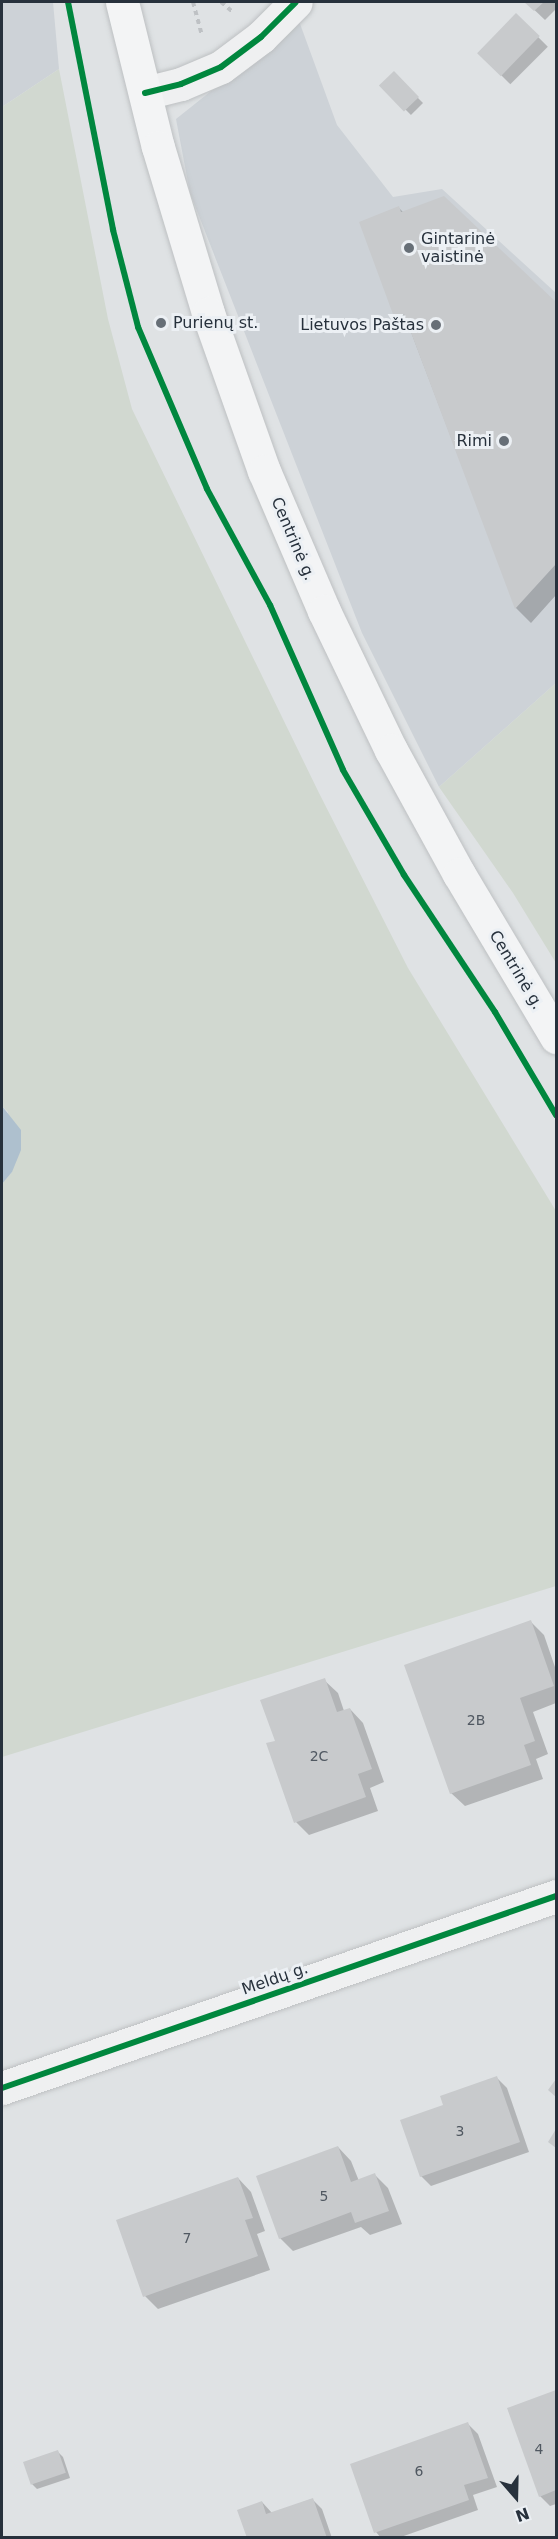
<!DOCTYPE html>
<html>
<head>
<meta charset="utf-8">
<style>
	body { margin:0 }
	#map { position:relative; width:558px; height:2539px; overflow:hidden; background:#dfe2e4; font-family:"DejaVu Sans",sans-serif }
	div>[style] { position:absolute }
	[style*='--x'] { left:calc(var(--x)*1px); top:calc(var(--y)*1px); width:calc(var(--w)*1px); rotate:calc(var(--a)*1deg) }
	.built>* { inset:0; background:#cdd2d7 }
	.green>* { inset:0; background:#d1d8d0 }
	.water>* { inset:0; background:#aec0ce }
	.shadow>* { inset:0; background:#0003; transform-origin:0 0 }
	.building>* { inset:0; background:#c8cacc; transform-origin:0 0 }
	.path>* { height:4px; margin-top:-2px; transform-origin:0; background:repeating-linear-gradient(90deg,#bec1c4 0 4.5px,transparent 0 9px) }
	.roads { filter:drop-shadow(0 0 2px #bdc0c2) drop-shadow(0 0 2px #bdc0c2) }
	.minor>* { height:33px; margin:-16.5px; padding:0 16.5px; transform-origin:16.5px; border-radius:16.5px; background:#eff0f1 }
	.major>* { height:33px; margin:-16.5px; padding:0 16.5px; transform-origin:16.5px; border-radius:16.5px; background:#f3f4f5 }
	.cycleway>* { height:6px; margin:-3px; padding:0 3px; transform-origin:3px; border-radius:3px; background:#00873e }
	.dots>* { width:16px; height:16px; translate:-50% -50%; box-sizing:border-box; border:3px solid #ecf0f4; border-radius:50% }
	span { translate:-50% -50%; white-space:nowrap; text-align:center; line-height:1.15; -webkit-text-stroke:6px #ecf0f4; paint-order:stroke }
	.number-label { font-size:14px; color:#505861 }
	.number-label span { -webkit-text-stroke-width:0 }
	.poi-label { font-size:16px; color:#27313c }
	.left { translate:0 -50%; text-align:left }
	.right { translate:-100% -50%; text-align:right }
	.street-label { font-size:16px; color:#27313c }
	.frame { position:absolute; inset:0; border:3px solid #27313c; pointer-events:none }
	.north { position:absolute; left:486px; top:2467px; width:60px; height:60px; -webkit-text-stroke:4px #ecf0f4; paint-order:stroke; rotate:160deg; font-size:16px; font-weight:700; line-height:24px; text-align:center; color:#27313c }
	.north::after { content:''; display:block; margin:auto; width:21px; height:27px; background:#27313c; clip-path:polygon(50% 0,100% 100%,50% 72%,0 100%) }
</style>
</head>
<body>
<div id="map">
	<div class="built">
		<i style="clip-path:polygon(2px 2px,53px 2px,59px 69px,2px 107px)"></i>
		<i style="clip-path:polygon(299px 21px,337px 125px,393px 197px,442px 189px,556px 293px,556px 683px,439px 787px,362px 633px,190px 193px,176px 119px)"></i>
	</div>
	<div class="green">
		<i style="clip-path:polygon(59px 69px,108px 319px,132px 409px,319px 793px,408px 968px,556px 1211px,556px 1586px,2px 1757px,2px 1184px,12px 1172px,8px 1112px,2px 1106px,2px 107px)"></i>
		<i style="clip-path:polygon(556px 683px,556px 963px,513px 893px,439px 787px)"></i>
	</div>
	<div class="water">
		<i style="clip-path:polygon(2px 1106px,21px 1130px,21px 1150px,12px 1172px,2px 1184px)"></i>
	</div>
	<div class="shadow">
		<i style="clip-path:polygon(526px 2px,556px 2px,556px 9px,545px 20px)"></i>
		<i style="left:516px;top:15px;width:45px;height:53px;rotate:45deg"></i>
		<i style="left:394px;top:74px;width:41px;height:17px;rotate:45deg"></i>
		<i style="clip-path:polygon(444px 198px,556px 304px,556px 595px,531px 623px,516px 608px,411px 332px,396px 316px,399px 208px,404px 213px)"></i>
		<i style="clip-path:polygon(531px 1622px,544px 1635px,556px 1670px,556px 1703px,533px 1712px,548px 1754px,536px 1759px,543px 1779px,465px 1806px,451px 1793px)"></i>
		<i style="clip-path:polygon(324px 1680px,338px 1693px,344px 1711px,350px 1709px,363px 1723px,384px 1782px,370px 1788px,378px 1811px,309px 1835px,296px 1822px)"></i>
		<i style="clip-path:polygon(497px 2078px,507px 2088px,529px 2152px,431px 2186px,421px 2176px)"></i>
		<i style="clip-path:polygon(338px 2147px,351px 2161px,359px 2181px,375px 2175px,388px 2188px,402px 2224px,370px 2235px,361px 2227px,293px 2251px,280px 2238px)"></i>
		<i style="clip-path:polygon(238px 2178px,251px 2192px,265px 2231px,257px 2234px,270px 2270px,158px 2309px,145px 2296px)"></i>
		<i style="clip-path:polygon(556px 2392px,556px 2504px,550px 2506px,540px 2496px,508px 2409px)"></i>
		<i style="clip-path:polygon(468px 2424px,478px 2434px,497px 2487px,473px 2495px,478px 2510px,398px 2538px,381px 2538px,376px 2532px)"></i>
		<i style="clip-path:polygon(58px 2452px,63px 2457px,70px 2478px,37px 2489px,32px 2484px)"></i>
		<i style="clip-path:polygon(312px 2499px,322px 2509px,332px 2538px,248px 2538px,262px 2502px,272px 2513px)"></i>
	</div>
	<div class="building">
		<i style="clip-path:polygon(524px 2px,544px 2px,534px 11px)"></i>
		<i style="left:516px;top:13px;width:33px;height:56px;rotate:44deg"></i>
		<i style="left:394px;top:71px;width:36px;height:21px;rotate:46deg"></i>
		<i style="clip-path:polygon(444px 196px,556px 302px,556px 564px,515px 609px,404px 314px,394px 317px,359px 222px,399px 206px,401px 212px)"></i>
		<i style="clip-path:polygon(531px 1620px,554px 1686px,520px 1698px,535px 1741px,524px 1745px,531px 1765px,450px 1794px,404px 1665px)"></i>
		<i style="clip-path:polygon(325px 1678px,337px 1712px,350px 1708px,372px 1769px,358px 1774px,366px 1797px,294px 1823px,266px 1743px,275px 1741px,260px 1700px)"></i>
		<i style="clip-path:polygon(497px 2076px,520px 2142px,420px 2177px,400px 2120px,443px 2105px,440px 2096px)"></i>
		<i style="clip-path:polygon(556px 2079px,556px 2097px,548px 2090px)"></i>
		<i style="clip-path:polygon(556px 2129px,556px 2148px,548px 2142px)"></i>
		<i style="clip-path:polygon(338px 2146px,351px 2182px,375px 2173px,389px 2211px,355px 2223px,351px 2212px,279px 2239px,256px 2176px)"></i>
		<i style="clip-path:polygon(238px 2177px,253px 2218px,245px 2220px,258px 2256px,143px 2297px,116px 2220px)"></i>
		<i style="clip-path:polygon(556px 2390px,556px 2490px,539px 2497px,507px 2408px)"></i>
		<i style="clip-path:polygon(468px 2422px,488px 2478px,464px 2485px,469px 2500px,374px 2533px,350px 2464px)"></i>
		<i style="left:58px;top:2450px;width:24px;height:37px;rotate:71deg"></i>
		<i style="clip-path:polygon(313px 2498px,327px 2538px,247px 2538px,237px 2510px,262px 2501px,266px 2514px)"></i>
	</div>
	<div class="path">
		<i style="--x:193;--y:2;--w:35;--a:75"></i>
		<i style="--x:221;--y:2;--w:17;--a:40"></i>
	</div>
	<div class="roads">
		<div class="minor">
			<i style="--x:145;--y:93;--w:37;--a:-14"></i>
			<i style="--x:181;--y:84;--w:43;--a:-23"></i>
			<i style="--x:221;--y:67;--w:50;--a:-36.9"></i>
			<i style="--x:261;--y:37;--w:49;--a:-45"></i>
			<i style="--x:2;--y:2088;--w:586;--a:-19.11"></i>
		</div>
		<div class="major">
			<i style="--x:122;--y:2;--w:149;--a:76.1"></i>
			<i style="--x:158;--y:147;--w:173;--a:73.2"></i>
			<i style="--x:208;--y:313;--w:168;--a:70.5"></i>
			<i style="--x:264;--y:471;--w:152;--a:66.8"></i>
			<i style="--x:324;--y:611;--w:154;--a:64.3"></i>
			<i style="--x:391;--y:750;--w:141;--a:61.3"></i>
			<i style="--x:459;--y:874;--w:190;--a:59.2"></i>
		</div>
	</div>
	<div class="cycleway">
		<i style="--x:68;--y:2;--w:232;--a:78.8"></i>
		<i style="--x:113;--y:230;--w:100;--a:75.5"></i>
		<i style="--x:138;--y:327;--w:176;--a:66.9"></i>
		<i style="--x:207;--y:489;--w:132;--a:61.5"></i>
		<i style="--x:270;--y:605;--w:180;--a:66.1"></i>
		<i style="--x:343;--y:770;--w:121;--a:59.8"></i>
		<i style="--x:404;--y:875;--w:164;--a:56.4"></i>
		<i style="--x:495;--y:1012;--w:120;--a:59.4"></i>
		<i style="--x:145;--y:93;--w:37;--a:-14"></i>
		<i style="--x:181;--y:84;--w:43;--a:-23"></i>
		<i style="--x:221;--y:67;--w:50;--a:-36.9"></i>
		<i style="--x:261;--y:37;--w:49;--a:-45"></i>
		<i style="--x:2;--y:2088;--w:586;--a:-19.11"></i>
	</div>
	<div class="dots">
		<i style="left:409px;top:248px;background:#676f77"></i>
		<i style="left:161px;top:323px;background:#676f77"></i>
		<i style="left:436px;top:325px;background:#676f77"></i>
		<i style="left:504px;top:441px;background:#676f77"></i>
	</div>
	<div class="number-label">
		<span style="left:476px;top:1720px">2B</span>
		<span style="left:319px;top:1756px">2C</span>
		<span style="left:460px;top:2131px">3</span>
		<span style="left:324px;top:2196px">5</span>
		<span style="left:187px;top:2238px">7</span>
		<span style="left:539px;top:2449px">4</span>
		<span style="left:419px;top:2471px">6</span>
	</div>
	<div class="poi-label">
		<span class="left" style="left:421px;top:248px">Gintarinė<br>vaistinė</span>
		<span class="left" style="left:173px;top:323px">Purienų st.</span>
		<span class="right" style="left:424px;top:325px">Lietuvos Paštas</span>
		<span class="right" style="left:492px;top:441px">Rimi</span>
	</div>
	<div class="street-label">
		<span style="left:293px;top:539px;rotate:67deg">Centrinė g.</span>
		<span style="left:516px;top:970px;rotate:59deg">Centrinė g.</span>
		<span style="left:275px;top:1979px;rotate:-19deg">Meldų g.</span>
	</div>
	<div class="frame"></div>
	<div class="north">N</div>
</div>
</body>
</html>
